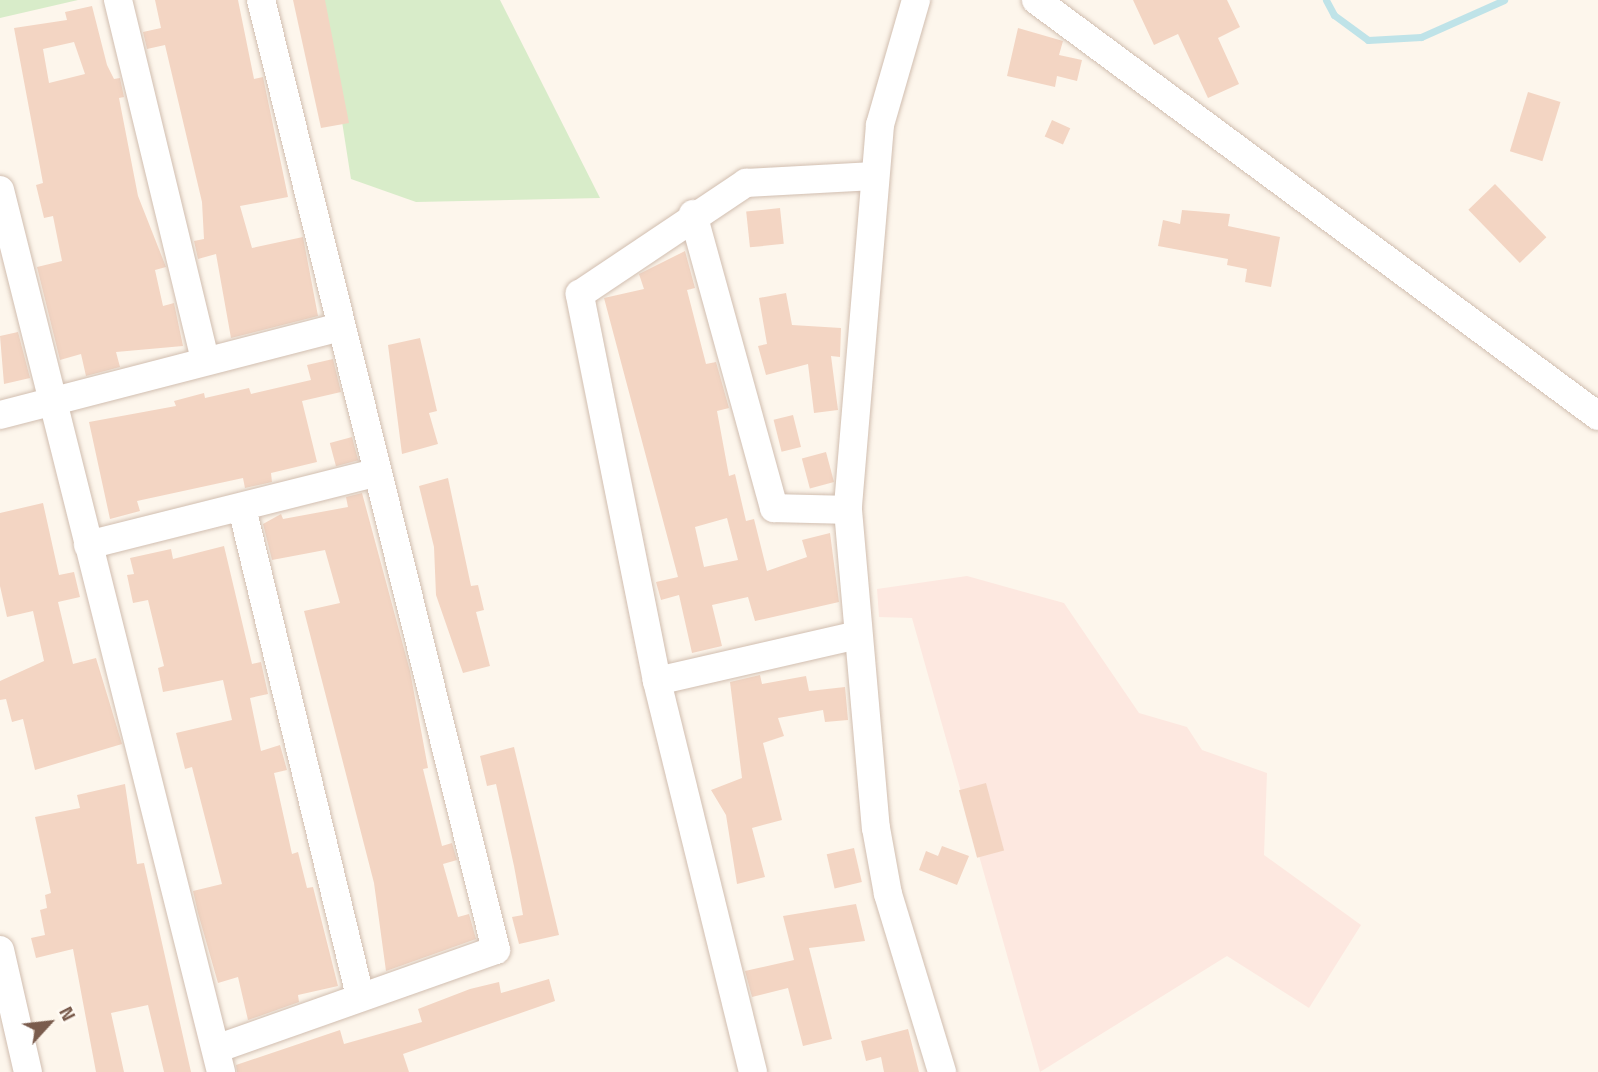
<!DOCTYPE html>
<html>
<head>
<meta charset="utf-8">
<style>
	body { margin:0 }
	#map { position:relative; width:1598px; height:1072px; overflow:hidden; background:#fdf6ec; font-family:"Titillium Web",sans-serif }
	div>[style] { position:absolute }
	[style*='--x'] { left:calc(var(--x)*1px); top:calc(var(--y)*1px); width:calc(var(--w)*1px); rotate:calc(var(--a)*1deg) }
	.commercial>* { inset:0; background:#fde8e0 }
	.green>* { inset:0; background:#d8ecc9 }
	.stream>* { height:7px; margin:-3.5px; padding:0 3.5px; transform-origin:3.5px; border-radius:3.5px; background:#bfe3e8 }
	.building>* { inset:0; background:#f3d5c3; transform-origin:0 0 }
	.roads { filter:drop-shadow(0 0 2px #d1beb0) drop-shadow(0 0 2px #d1beb0) }
	.minor>* { height:28px; margin:-14px; padding:0 14px; transform-origin:14px; border-radius:14px; background:#fff }
	span { translate:-50% -50%; white-space:nowrap; text-align:center; line-height:1.15; -webkit-text-stroke:5px #fffaf3; paint-order:stroke }
	.north { position:absolute; left:14px; top:988px; width:70px; height:70px; -webkit-text-stroke:5px #fffaf3; paint-order:stroke; rotate:63deg; font-size:19px; font-weight:700; line-height:28px; text-align:center; color:#7a5c4d }
	.north::after { content:''; display:block; margin:auto; width:24px; height:32px; background:#7a5c4d; clip-path:polygon(50% 0,100% 100%,50% 72%,0 100%) }
</style>
</head>
<body>
<div id="map">
	<div class="commercial">
		<i style="clip-path:polygon(967px 576px,1064px 603px,1139px 713px,1187px 727px,1202px 750px,1267px 773px,1264px 855px,1361px 925px,1309px 1008px,1227px 956px,1040px 1072px,912px 618px,879px 617px,877px 589px)"></i>
	</div>
	<div class="green">
		<i style="clip-path:polygon(0 0,78px 0,0 18px)"></i>
		<i style="clip-path:polygon(323px 0,500px 0,600px 198px,416px 202px,351px 179px)"></i>
	</div>
	<div class="stream">
		<i style="--x:1326;--y:0;--w:17;--a:62"></i>
		<i style="--x:1334;--y:15;--w:42;--a:36.3"></i>
		<i style="--x:1368;--y:40;--w:53;--a:-3.2"></i>
		<i style="--x:1421;--y:37;--w:91;--a:-24"></i>
	</div>
	<div class="building">
		<i style="clip-path:polygon(155px 0,238px 0,254px 79px,263px 77px,288px 197px,240px 206px,252px 248px,303px 237px,318px 316px,231px 338px,216px 254px,198px 259px,194px 241px,204px 239px,202px 202px,165px 45px,147px 49px,143px 32px,161px 28px)"></i>
		<i style="clip-path:polygon(293px 0,325px 0,349px 123px,321px 128px)"></i>
		<i style="clip-path:polygon(1133px 0,1227px 0,1240px 27px,1218px 38px,1239px 84px,1208px 98px,1178px 34px,1154px 45px)"></i>
		<i style="clip-path:polygon(evenodd,92px 6px,107px 65px,114px 79px,120px 78px,124px 97px,119px 98px,138px 196px,166px 267px,155px 270px,163px 306px,174px 303px,183px 346px,116px 352px,120px 367px,86px 376px,81px 354px,60px 360px,37px 267px,62px 261px,53px 216px,44px 218px,36px 185px,43px 183px,14px 28px,67px 20px,65px 12px,92px 6px,74px 42px,85px 74px,49px 83px,43px 49px,74px 42px)"></i>
		<i style="clip-path:polygon(1018px 28px,1063px 41px,1059px 55px,1082px 60px,1077px 81px,1057px 76px,1055px 87px,1007px 76px)"></i>
		<i style="left:1528px;top:92px;width:34px;height:62px;rotate:17deg"></i>
		<i style="left:1052px;top:120px;width:20px;height:18px;rotate:24deg"></i>
		<i style="left:1495px;top:184px;width:74px;height:37px;rotate:46deg"></i>
		<i style="left:780px;top:208px;width:36px;height:34px;rotate:84deg"></i>
		<i style="clip-path:polygon(1182px 210px,1230px 214px,1228px 226px,1280px 237px,1271px 287px,1245px 282px,1247px 269px,1227px 265px,1228px 259px,1158px 246px,1163px 220px,1180px 224px)"></i>
		<i style="clip-path:polygon(evenodd,685px 251px,695px 288px,687px 290px,706px 364px,716px 362px,729px 408px,717px 411px,729px 476px,735px 474px,746px 521px,754px 519px,767px 571px,807px 557px,802px 540px,830px 533px,839px 602px,755px 621px,748px 597px,712px 605px,722px 646px,692px 653px,679px 595px,661px 600px,656px 582px,678px 577px,604px 298px,644px 289px,639px 274px,685px 251px,727px 518px,738px 560px,704px 567px,695px 527px,727px 518px)"></i>
		<i style="clip-path:polygon(786px 293px,792px 325px,841px 328px,840px 357px,831px 356px,838px 410px,814px 413px,808px 364px,766px 375px,758px 346px,767px 344px,759px 298px)"></i>
		<i style="clip-path:polygon(18px 332px,30px 378px,4px 384px,0 336px)"></i>
		<i style="clip-path:polygon(420px 338px,437px 411px,429px 413px,438px 444px,402px 454px,388px 345px)"></i>
		<i style="clip-path:polygon(333px 359px,341px 392px,302px 401px,317px 462px,271px 473px,272px 482px,245px 488px,243px 478px,137px 501px,140px 511px,110px 519px,89px 422px,176px 406px,174px 401px,204px 393px,205px 398px,249px 388px,251px 394px,311px 380px,307px 365px)"></i>
		<i style="left:793px;top:415px;width:33px;height:20px;rotate:76deg"></i>
		<i style="left:352px;top:437px;width:24px;height:23px;rotate:75deg"></i>
		<i style="left:826px;top:452px;width:31px;height:25px;rotate:75deg"></i>
		<i style="clip-path:polygon(448px 478px,471px 586px,478px 585px,484px 610px,476px 612px,490px 666px,463px 673px,436px 595px,434px 547px,419px 486px)"></i>
		<i style="clip-path:polygon(362px 493px,410px 671px,428px 768px,423px 769px,442px 846px,452px 843px,457px 860px,443px 864px,458px 917px,469px 914px,476px 939px,386px 971px,374px 883px,304px 611px,340px 603px,325px 550px,272px 560px,263px 524px,281px 514px,283px 519px,348px 507px,346px 497px)"></i>
		<i style="clip-path:polygon(43px 503px,59px 575px,74px 572px,80px 597px,58px 602px,73px 664px,96px 658px,122px 744px,35px 770px,23px 719px,12px 722px,6px 699px,0 700px,0 681px,44px 661px,33px 611px,7px 617px,0 586px,0 513px)"></i>
		<i style="clip-path:polygon(224px 546px,252px 664px,261px 662px,268px 694px,250px 698px,261px 751px,280px 745px,287px 770px,274px 773px,292px 854px,298px 852px,307px 888px,313px 887px,338px 986px,298px 995px,299px 1002px,248px 1020px,238px 977px,218px 983px,198px 913px,193px 891px,222px 884px,192px 767px,185px 769px,176px 733px,232px 720px,223px 680px,163px 692px,158px 668px,164px 666px,148px 600px,133px 603px,127px 575px,134px 574px,130px 558px,171px 549px,173px 559px)"></i>
		<i style="clip-path:polygon(760px 675px,762px 684px,806px 676px,809px 691px,845px 687px,848px 720px,825px 722px,823px 710px,778px 718px,784px 736px,763px 743px,782px 820px,752px 828px,765px 877px,737px 884px,726px 815px,711px 790px,742px 778px,730px 682px)"></i>
		<i style="clip-path:polygon(514px 747px,559px 935px,519px 944px,512px 917px,523px 915px,514px 866px,496px 784px,487px 786px,480px 756px)"></i>
		<i style="left:986px;top:783px;width:70px;height:28px;rotate:75deg"></i>
		<i style="clip-path:polygon(125px 784px,137px 864px,144px 863px,191px 1072px,164px 1072px,148px 1005px,111px 1013px,124px 1072px,96px 1072px,73px 949px,36px 958px,31px 938px,45px 935px,40px 910px,47px 908px,45px 895px,51px 893px,35px 817px,80px 808px,77px 795px)"></i>
		<i style="clip-path:polygon(942px 846px,969px 856px,957px 885px,919px 870px,926px 851px,938px 856px)"></i>
		<i style="left:854px;top:848px;width:35px;height:28px;rotate:77deg"></i>
		<i style="clip-path:polygon(856px 904px,865px 941px,809px 948px,832px 1039px,803px 1046px,788px 988px,752px 997px,745px 971px,794px 960px,783px 916px)"></i>
		<i style="clip-path:polygon(549px 979px,555px 1001px,403px 1054px,409px 1072px,237px 1072px,236px 1065px,340px 1030px,344px 1044px,422px 1022px,418px 1009px,470px 989px,499px 982px,501px 993px)"></i>
		<i style="clip-path:polygon(908px 1029px,919px 1072px,884px 1072px,881px 1057px,866px 1061px,861px 1041px)"></i>
	</div>
	<div class="roads">
		<div class="minor">
			<i style="--x:118;--y:0;--w:369;--a:76.4"></i>
			<i style="--x:916;--y:0;--w:130;--a:106.1"></i>
			<i style="--x:880;--y:125;--w:386;--a:94.8"></i>
			<i style="--x:848;--y:510;--w:319;--a:85"></i>
			<i style="--x:876;--y:828;--w:67;--a:79.7"></i>
			<i style="--x:888;--y:894;--w:186;--a:73.1"></i>
			<i style="--x:1036;--y:0;--w:699;--a:36.51"></i>
			<i style="--x:0;--y:190;--w:909;--a:75.93"></i>
			<i style="--x:693;--y:214;--w:305;--a:74.6"></i>
			<i style="--x:774;--y:508;--w:74;--a:1.5"></i>
			<i style="--x:0;--y:415;--w:352;--a:-14.5"></i>
			<i style="--x:242;--y:508;--w:502;--a:76.41"></i>
			<i style="--x:88;--y:545;--w:296;--a:-14.1"></i>
			<i style="--x:657;--y:681;--w:206;--a:-12.9"></i>
			<i style="--x:0;--y:950;--w:125;--a:77.1"></i>
			<i style="--x:216;--y:1049;--w:297;--a:-19.5"></i>
			<i style="--x:496;--y:950;--w:979;--a:-103.89"></i>
			<i style="--x:753;--y:1072;--w:403;--a:-103.8"></i>
			<i style="--x:657;--y:681;--w:395;--a:-101.3"></i>
			<i style="--x:580;--y:294;--w:200;--a:-33.8"></i>
			<i style="--x:746;--y:183;--w:128;--a:-3.1"></i>
		</div>
	</div>
	<div class="north">N</div>
</div>
</body>
</html>
